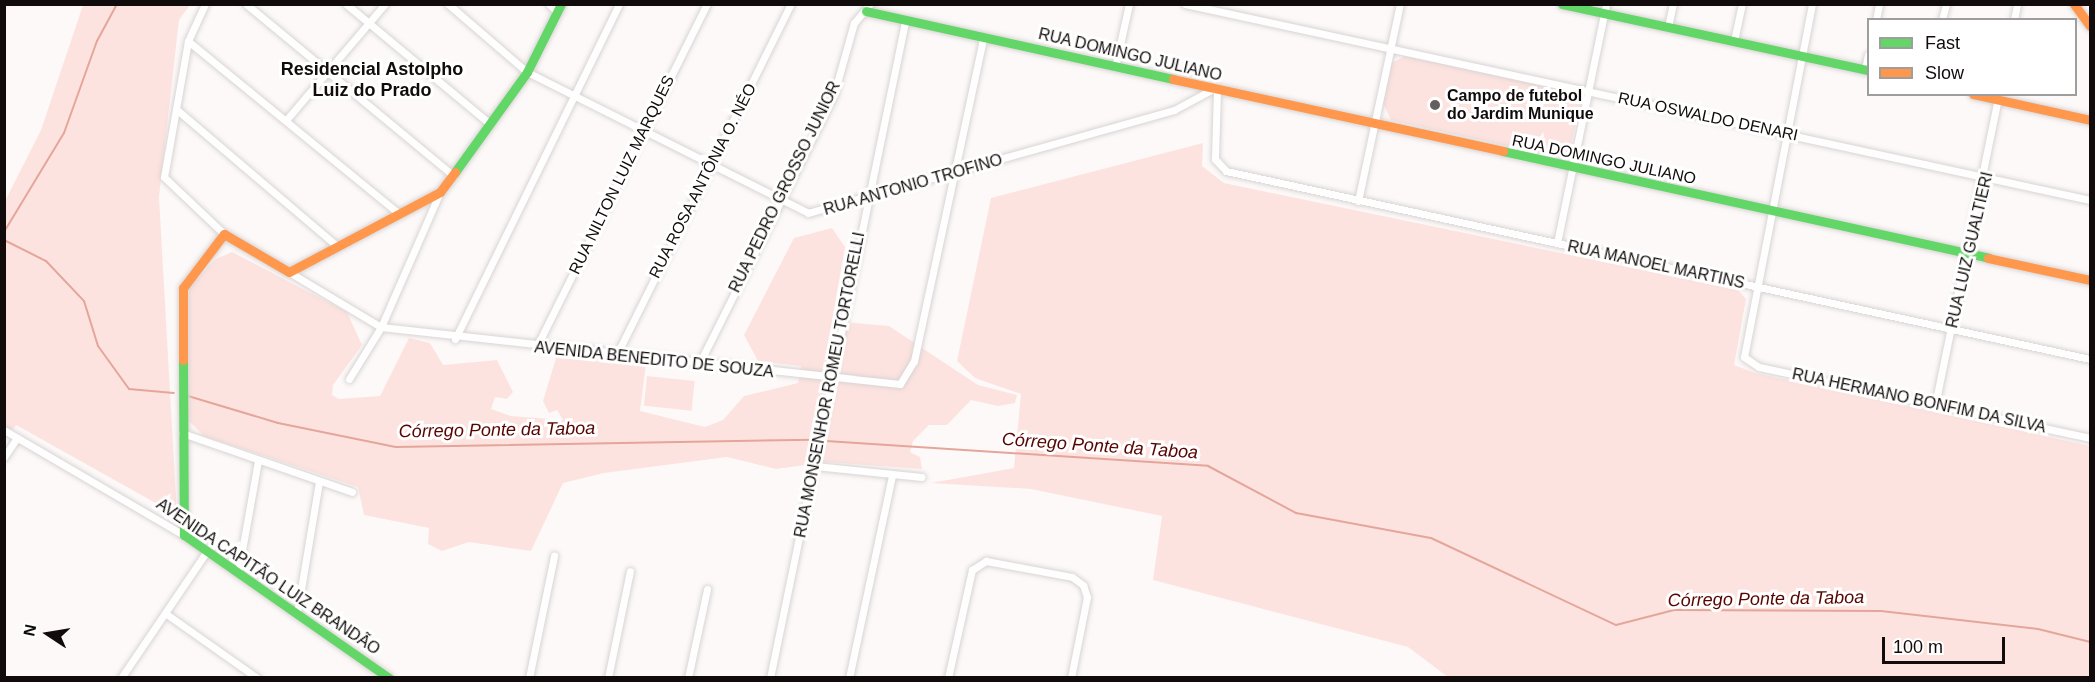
<!DOCTYPE html>
<html>
<head>
<meta charset="utf-8">
<style>
	body { margin:0 }
	#map { position:relative; width:2095px; height:682px; overflow:hidden; background:#fdf9f9; font-family:Arial,sans-serif }
	div>[style] { position:absolute }
	[style*='--x'] { left:calc(var(--x)*1px); top:calc(var(--y)*1px); width:calc(var(--w)*1px); rotate:calc(var(--a)*1deg) }
	.green>* { inset:0; background:#fde3df; transform-origin:0 0 }
	.stream>* { height:2px; margin:-1px; padding:0 1px; transform-origin:1px; border-radius:1px; background:#e4a69b }
	.roads { filter:drop-shadow(0 0 2px #d9d4d4) drop-shadow(0 0 2px #d9d4d4) }
	.street>* { height:7px; margin:-3.5px; padding:0 3.5px; transform-origin:3.5px; border-radius:3.5px; background:#fffefe }
	.fast>* { height:9px; margin:-4.5px; padding:0 4.5px; transform-origin:4.5px; border-radius:4.5px; background:#63d668 }
	.slow>* { height:9px; margin:-4.5px; padding:0 4.5px; transform-origin:4.5px; border-radius:4.5px; background:#ff974d }
	.dots>* { width:16px; height:16px; translate:-50% -50%; box-sizing:border-box; border:3px solid #fff; border-radius:50% }
	span { translate:-50% -50%; white-space:nowrap; text-align:center; line-height:1.15; -webkit-text-stroke:6px #fff; paint-order:stroke }
	.street-label { font-size:16px; color:#110c0b }
	.poi-label { font-size:16px; color:#110c0b; font-weight:700 }
	.left { translate:0 -50%; text-align:left }
	.neighbourhood-label { font-size:18px; color:#110c0b; font-weight:700 }
	.water-label { font-size:18px; color:#570501; font-style:italic }
	.frame { position:absolute; inset:0; border:6px solid #110c0b; pointer-events:none }
	.legend { position:absolute; left:1867px; top:18px; width:210px; height:78px; box-sizing:border-box; background:#fff; border:2px solid #a09e9d; margin:0; padding:8px 10px; list-style:none; font-size:18px; color:#110c0b }
	.legend li { display:flex; align-items:center; gap:12px; height:30px }
	.legend b { width:30px; border:2px solid #a09e9d }
	.north { position:absolute; left:18px; top:604px; width:60px; height:60px; -webkit-text-stroke:4px #fff; paint-order:stroke; rotate:282deg; font-size:16px; font-weight:700; line-height:24px; text-align:center; color:#110c0b }
	.north::after { content:''; display:block; margin:auto; width:21px; height:27px; background:#110c0b; clip-path:polygon(50% 0,100% 100%,50% 72%,0 100%) }
	.scale { position:absolute; left:1882px; top:637px; width:123px; height:27px; box-sizing:border-box; border:3px solid #110c0b; border-top:0; padding-left:8px; font-size:18px; line-height:21px; white-space:nowrap; color:#110c0b; -webkit-text-stroke:4px #fff; paint-order:stroke }
</style>
</head>
<body>
<div id="map">
	<div class="green">
		<i style="clip-path:polygon(83px 5px,190px 5px,179px 20px,159px 197px,177px 515px,16px 425px,5px 440px,5px 201px,41px 130px)"></i>
		<i style="clip-path:polygon(1405px 56px,1572px 92px,1580px 104px,1570px 150px,1558px 157px,1391px 120px,1383px 103px,1392px 63px)"></i>
		<i style="clip-path:polygon(1203px 143px,1202px 166px,1224px 183px,1738px 290px,1746px 299px,1734px 365px,1755px 373px,2090px 446px,2090px 677px,1448px 677px,1408px 647px,1153px 580px,1162px 516px,1031px 489px,931px 483px,1014px 468px,1021px 394px,975px 378px,957px 361px,991px 198px)"></i>
		<i style="clip-path:polygon(832px 228px,845px 247px,832px 321px,889px 326px,978px 385px,1017px 395px,1015px 403px,998px 406px,971px 400px,947px 425px,929px 425px,913px 441px,910px 452px,920px 457px,922px 469px,827px 462px,776px 469px,727px 457px,604px 473px,563px 483px,531px 551px,469px 542px,442px 551px,428px 544px,429px 528px,364px 515px,358px 487px,204px 436px,188px 420px,189px 288px,216px 259px,232px 252px,347px 312px,362px 345px,333px 385px,332px 395px,339px 399px,380px 396px,409px 338px,430px 343px,443px 365px,497px 360px,513px 392px,507px 399px,495px 397px,491px 409px,511px 416px,563px 420px,557px 410px,549px 413px,543px 401px,556px 358px,646px 364px,640px 411px,705px 427px,723px 420px,744px 396px,798px 383px,801px 366px,758px 361px,744px 335px,794px 238px)"></i>
		<i style="left:647px;top:376px;width:48px;height:30px;rotate:6deg"></i>
	</div>
	<div class="stream">
		<i style="--x:4;--y:232;--w:116;--a:-58.8"></i>
		<i style="--x:64;--y:133;--w:98;--a:-70.3"></i>
		<i style="--x:97;--y:41;--w:42;--a:-61.6"></i>
		<i style="--x:4;--y:240;--w:47;--a:26.6"></i>
		<i style="--x:46;--y:261;--w:55;--a:46.5"></i>
		<i style="--x:84;--y:301;--w:47;--a:72.7"></i>
		<i style="--x:98;--y:346;--w:53;--a:54.2"></i>
		<i style="--x:129;--y:389;--w:45;--a:5.1"></i>
		<i style="--x:188;--y:396;--w:94;--a:16.7"></i>
		<i style="--x:278;--y:423;--w:120;--a:11.5"></i>
		<i style="--x:396;--y:447;--w:417;--a:-1"></i>
		<i style="--x:826;--y:441;--w:383;--a:3.7"></i>
		<i style="--x:1208;--y:466;--w:100;--a:28.1"></i>
		<i style="--x:1296;--y:513;--w:137;--a:10.5"></i>
		<i style="--x:1431;--y:538;--w:204;--a:25.2"></i>
		<i style="--x:1616;--y:625;--w:60;--a:-14.5"></i>
		<i style="--x:1674;--y:610;--w:207;--a:0.3"></i>
		<i style="--x:1881;--y:611;--w:158;--a:6.5"></i>
		<i style="--x:2038;--y:629;--w:54;--a:14"></i>
	</div>
	<div class="roads">
		<div class="street">
			<i style="--x:205;--y:4;--w:41;--a:114.7"></i>
			<i style="--x:188;--y:41;--w:138;--a:100"></i>
			<i style="--x:164;--y:177;--w:83;--a:43.5"></i>
			<i style="--x:246;--y:4;--w:268;--a:39.6"></i>
			<i style="--x:346;--y:4;--w:186;--a:39.8"></i>
			<i style="--x:448;--y:4;--w:104;--a:40.7"></i>
			<i style="--x:527;--y:72;--w:314;--a:26.6"></i>
			<i style="--x:808;--y:213;--w:380;--a:-15.7"></i>
			<i style="--x:1174;--y:110;--w:44;--a:-28.3"></i>
			<i style="--x:549;--y:4;--w:11;--a:45"></i>
			<i style="--x:1185;--y:4;--w:926;--a:12.22"></i>
			<i style="--x:1812;--y:4;--w:359;--a:100.9"></i>
			<i style="--x:1744;--y:357;--w:18;--a:34"></i>
			<i style="--x:1759;--y:367;--w:339;--a:12.1"></i>
			<i style="--x:1876;--y:20;--w:16;--a:-79"></i>
			<i style="--x:1942;--y:20;--w:16;--a:-76"></i>
			<i style="--x:2014;--y:20;--w:16;--a:-79"></i>
			<i style="--x:1668;--y:27;--w:24;--a:-78"></i>
			<i style="--x:188;--y:41;--w:269;--a:39.3"></i>
			<i style="--x:1734;--y:41;--w:38;--a:-78"></i>
			<i style="--x:1115;--y:67;--w:65;--a:-77.5"></i>
			<i style="--x:1865;--y:69;--w:14;--a:-78"></i>
			<i style="--x:1217;--y:90;--w:69;--a:91.7"></i>
			<i style="--x:1215;--y:159;--w:16;--a:47"></i>
			<i style="--x:1226;--y:171;--w:884;--a:12.28"></i>
			<i style="--x:176;--y:109;--w:210;--a:40.4"></i>
			<i style="--x:287;--y:119;--w:151;--a:-49.6"></i>
			<i style="--x:1358;--y:201;--w:201;--a:-78"></i>
			<i style="--x:1557;--y:243;--w:244;--a:-78.4"></i>
			<i style="--x:289;--y:272;--w:107;--a:30.9"></i>
			<i style="--x:381;--y:327;--w:522;--a:6.27"></i>
			<i style="--x:900;--y:384;--w:27;--a:-59"></i>
			<i style="--x:914;--y:361;--w:330;--a:-77.9"></i>
			<i style="--x:455;--y:339;--w:373;--a:-63.9"></i>
			<i style="--x:537;--y:346;--w:382;--a:-63.6"></i>
			<i style="--x:616;--y:356;--w:393;--a:-63.6"></i>
			<i style="--x:699;--y:364;--w:302;--a:-63.4"></i>
			<i style="--x:834;--y:94;--w:74;--a:-74.3"></i>
			<i style="--x:854;--y:23;--w:25;--a:-50"></i>
			<i style="--x:349;--y:379;--w:61;--a:-58.4"></i>
			<i style="--x:381;--y:327;--w:147;--a:-66.4"></i>
			<i style="--x:1935;--y:405;--w:318;--a:-78.4"></i>
			<i style="--x:4;--y:430;--w:208;--a:30.3"></i>
			<i style="--x:182;--y:433;--w:180;--a:19.1"></i>
			<i style="--x:4;--y:457;--w:23;--a:-56"></i>
			<i style="--x:815;--y:466;--w:107;--a:5.9"></i>
			<i style="--x:238;--y:573;--w:114;--a:-79.9"></i>
			<i style="--x:165;--y:613;--w:113;--a:35.2"></i>
			<i style="--x:297;--y:613;--w:133;--a:-80.5"></i>
			<i style="--x:121;--y:678;--w:153;--a:-55.9"></i>
			<i style="--x:529;--y:678;--w:125;--a:-78.4"></i>
			<i style="--x:608;--y:678;--w:109;--a:-78.4"></i>
			<i style="--x:688;--y:678;--w:91;--a:-77.9"></i>
			<i style="--x:770;--y:678;--w:670;--a:-78.37"></i>
			<i style="--x:849;--y:678;--w:208;--a:-78"></i>
			<i style="--x:948;--y:678;--w:111;--a:-77.5"></i>
			<i style="--x:972;--y:570;--w:17;--a:-33"></i>
			<i style="--x:986;--y:561;--w:87;--a:10.5"></i>
			<i style="--x:1072;--y:577;--w:14;--a:36"></i>
			<i style="--x:1083;--y:585;--w:13;--a:72"></i>
			<i style="--x:1087;--y:597;--w:83;--a:101.2"></i>
		</div>
		<div class="fast">
			<i style="--x:1562;--y:4;--w:313;--a:12.2"></i>
			<i style="--x:866;--y:11;--w:314;--a:12.5"></i>
			<i style="--x:1503;--y:151;--w:497;--a:12.4"></i>
			<i style="--x:455;--y:172;--w:123;--a:-54.2"></i>
			<i style="--x:527;--y:72;--w:76;--a:-63.4"></i>
			<i style="--x:183;--y:360;--w:175;--a:89.7"></i>
			<i style="--x:184;--y:535;--w:250;--a:34.9"></i>
		</div>
		<div class="slow">
			<i style="--x:2074;--y:4;--w:27;--a:54"></i>
			<i style="--x:1173;--y:79;--w:338;--a:12.3"></i>
			<i style="--x:1973;--y:94;--w:120;--a:12.5"></i>
			<i style="--x:1988;--y:258;--w:104;--a:12.2"></i>
			<i style="--x:183;--y:360;--w:72;--a:-90"></i>
			<i style="--x:183;--y:288;--w:68;--a:-52.8"></i>
			<i style="--x:224;--y:234;--w:75;--a:30.3"></i>
			<i style="--x:289;--y:272;--w:171;--a:-27.9"></i>
			<i style="--x:440;--y:192;--w:25;--a:-53"></i>
		</div>
	</div>
	<div class="dots">
		<i style="left:1435px;top:105px;background:#645f5e"></i>
	</div>
	<div class="street-label">
		<span style="left:1130px;top:55px;rotate:13deg">RUA DOMINGO JULIANO</span>
		<span style="left:1708px;top:117px;rotate:12deg">RUA OSWALDO DENARI</span>
		<span style="left:1604px;top:160px;rotate:12deg">RUA DOMINGO JULIANO</span>
		<span style="left:622px;top:175px;rotate:-64deg">RUA NILTON LUIZ MARQUES</span>
		<span style="left:703px;top:181px;rotate:-63deg">RUA ROSA ANTÔNIA O. NÉO</span>
		<span style="left:913px;top:185px;rotate:-16deg">RUA ANTONIO TROFINO</span>
		<span style="left:785px;top:187px;rotate:-64deg">RUA PEDRO GROSSO JUNIOR</span>
		<span style="left:1970px;top:250px;rotate:-77deg">RUA LUIZ GUALTIERI</span>
		<span style="left:1656px;top:265px;rotate:12deg">RUA MANOEL MARTINS</span>
		<span style="left:654px;top:360px;rotate:6deg">AVENIDA BENEDITO DE SOUZA</span>
		<span style="left:830px;top:385px;rotate:-79deg">RUA MONSENHOR ROMEU TORTORELLI</span>
		<span style="left:1919px;top:401px;rotate:12deg">RUA HERMANO BONFIM DA SILVA</span>
		<span style="left:268px;top:577px;rotate:34deg">AVENIDA CAPITÃO LUIZ BRANDÃO</span>
	</div>
	<div class="poi-label">
		<span class="left" style="left:1447px;top:105px">Campo de futebol<br>do Jardim Munique</span>
	</div>
	<div class="neighbourhood-label">
		<span style="left:372px;top:80px">Residencial Astolpho<br>Luiz do Prado</span>
	</div>
	<div class="water-label">
		<span style="left:497px;top:430px;rotate:-1deg">Córrego Ponte da Taboa</span>
		<span style="left:1100px;top:446px;rotate:4deg">Córrego Ponte da Taboa</span>
		<span style="left:1766px;top:599px;rotate:-1deg">Córrego Ponte da Taboa</span>
	</div>
	<div class="frame"></div>
	<ul class="legend">
	<li><b style="height:8px;background:#63d668"></b>Fast</li>
	<li><b style="height:8px;background:#ff974d"></b>Slow</li>
	</ul>
	<div class="north">N</div>
	<div class="scale">100 m</div>
</div>
</body>
</html>
